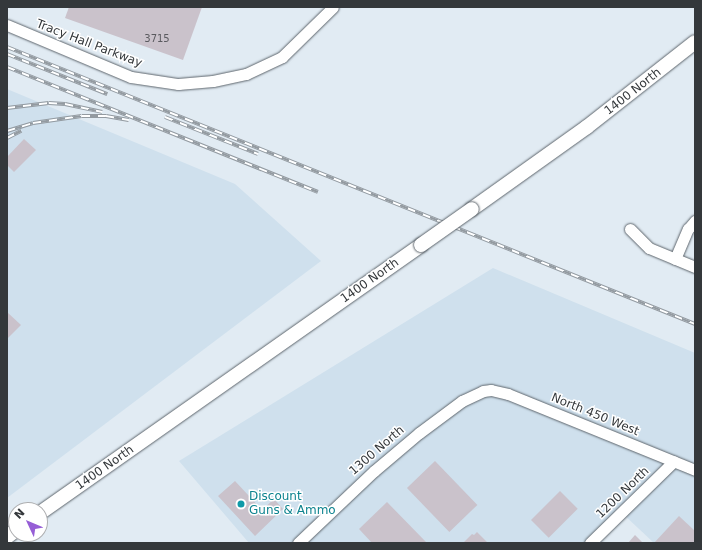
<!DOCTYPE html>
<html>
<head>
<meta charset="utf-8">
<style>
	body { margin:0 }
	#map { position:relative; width:702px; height:550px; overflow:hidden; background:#e1ebf3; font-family:"DejaVu Sans",sans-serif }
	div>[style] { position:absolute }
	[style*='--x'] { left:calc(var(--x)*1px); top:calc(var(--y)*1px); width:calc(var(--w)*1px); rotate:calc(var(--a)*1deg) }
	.built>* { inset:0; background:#cfe0ed }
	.building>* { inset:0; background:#cac2cb; transform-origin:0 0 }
	.roads { filter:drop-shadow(0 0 1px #5d656c) drop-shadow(0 0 1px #5d656c) }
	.minor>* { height:11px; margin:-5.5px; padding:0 5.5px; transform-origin:5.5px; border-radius:5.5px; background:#fff }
	.major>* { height:14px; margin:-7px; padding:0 7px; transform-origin:7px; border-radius:7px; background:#fff }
	.rail>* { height:4px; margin-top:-2px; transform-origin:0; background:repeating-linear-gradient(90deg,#fff 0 8px,#939aa0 0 16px); box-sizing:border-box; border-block:1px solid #939aa0 }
	.bridges { filter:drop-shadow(0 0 1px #5d656c) drop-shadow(0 0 1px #5d656c) }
	.major-bridge>* { height:14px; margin:-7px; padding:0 7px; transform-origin:7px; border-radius:7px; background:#fff }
	.dots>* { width:11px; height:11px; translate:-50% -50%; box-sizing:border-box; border:2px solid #fff; border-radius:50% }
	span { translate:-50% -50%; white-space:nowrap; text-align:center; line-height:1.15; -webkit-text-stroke:3px #fff; paint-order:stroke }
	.number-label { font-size:10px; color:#5a5a5f }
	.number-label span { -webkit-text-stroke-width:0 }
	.street-label { font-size:12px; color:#34383b }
	.culture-label { font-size:12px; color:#0d838f }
	.left { translate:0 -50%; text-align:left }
	.frame { position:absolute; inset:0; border:8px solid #34383b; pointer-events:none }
	.north { position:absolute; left:8px; top:502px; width:40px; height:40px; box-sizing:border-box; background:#fff; border:1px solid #aeafb1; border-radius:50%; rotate:314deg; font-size:11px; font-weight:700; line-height:16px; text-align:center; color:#34383b }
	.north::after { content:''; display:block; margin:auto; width:14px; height:18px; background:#965ed6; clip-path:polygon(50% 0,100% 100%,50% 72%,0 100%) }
</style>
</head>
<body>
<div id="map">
	<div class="built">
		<i style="clip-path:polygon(7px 89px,235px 184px,321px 261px,7px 498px)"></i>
		<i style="clip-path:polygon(493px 268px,695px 353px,695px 543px,654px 543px,622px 513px,590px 543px,249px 543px,179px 461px)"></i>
	</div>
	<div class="building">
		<i style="clip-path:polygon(69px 7px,202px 7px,183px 60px,65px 18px)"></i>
		<i style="clip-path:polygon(24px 139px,36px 150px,14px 172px,7px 165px,7px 157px)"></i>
		<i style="clip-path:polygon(7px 312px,21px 325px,7px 339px)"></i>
		<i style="left:435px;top:461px;width:61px;height:39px;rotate:46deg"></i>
		<i style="clip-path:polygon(235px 481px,262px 510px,274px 499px,283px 509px,255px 536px,218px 496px)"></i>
		<i style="left:560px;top:491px;width:25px;height:41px;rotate:45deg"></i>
		<i style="clip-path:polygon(387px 502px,427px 543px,372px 543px,359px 529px)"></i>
		<i style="clip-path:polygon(679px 516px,695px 531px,695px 543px,654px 543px)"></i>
		<i style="clip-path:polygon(477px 532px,488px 543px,463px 543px,472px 534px,474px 535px)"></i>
		<i style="clip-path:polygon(635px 535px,643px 543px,628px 543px)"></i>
	</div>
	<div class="roads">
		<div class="minor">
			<i style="--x:7;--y:25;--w:134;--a:22.8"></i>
			<i style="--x:131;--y:77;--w:48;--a:8.5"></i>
			<i style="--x:178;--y:84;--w:35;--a:-5"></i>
			<i style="--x:213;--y:81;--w:34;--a:-12"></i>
			<i style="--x:246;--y:74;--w:40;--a:-25"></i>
			<i style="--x:282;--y:57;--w:71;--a:-44.4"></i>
			<i style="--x:630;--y:229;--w:27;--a:45"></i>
			<i style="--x:649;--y:248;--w:50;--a:22.4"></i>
			<i style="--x:675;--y:259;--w:33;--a:-67"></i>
			<i style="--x:688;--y:229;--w:11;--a:-49"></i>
			<i style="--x:298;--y:543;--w:105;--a:-43.5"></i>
			<i style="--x:374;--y:471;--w:59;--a:-40.2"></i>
			<i style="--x:419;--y:433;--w:54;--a:-36.7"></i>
			<i style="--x:462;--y:401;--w:23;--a:-25"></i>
			<i style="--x:483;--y:391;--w:8;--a:-7"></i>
			<i style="--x:491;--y:390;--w:17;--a:13"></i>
			<i style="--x:508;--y:394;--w:202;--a:22.1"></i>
			<i style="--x:590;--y:543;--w:117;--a:-44.3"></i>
		</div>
		<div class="major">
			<i style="--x:472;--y:209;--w:141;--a:-35.5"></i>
			<i style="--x:587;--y:127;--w:137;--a:-38.2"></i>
			<i style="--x:40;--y:513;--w:466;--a:-35.1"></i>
			<i style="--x:7;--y:537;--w:11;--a:-38"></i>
		</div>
	</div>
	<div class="rail">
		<i style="--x:7;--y:47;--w:742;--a:21.93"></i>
		<i style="--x:7;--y:54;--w:108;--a:21.8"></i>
		<i style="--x:7;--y:67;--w:335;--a:21.9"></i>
		<i style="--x:7;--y:108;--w:42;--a:-6.8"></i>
		<i style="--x:49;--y:103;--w:16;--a:4"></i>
		<i style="--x:65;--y:104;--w:38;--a:12"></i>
		<i style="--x:165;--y:117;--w:100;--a:21.7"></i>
		<i style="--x:7;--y:131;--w:27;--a:-17"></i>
		<i style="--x:33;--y:123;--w:49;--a:-8.1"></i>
		<i style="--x:82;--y:116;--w:24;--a:0"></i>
		<i style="--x:106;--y:116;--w:23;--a:10"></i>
		<i style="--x:7;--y:138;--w:16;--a:-27"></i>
	</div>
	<div class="bridges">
		<div class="major-bridge">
			<i style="--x:421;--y:245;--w:62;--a:-35.2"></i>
		</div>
	</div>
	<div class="dots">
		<i style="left:241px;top:504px;background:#0f9aa8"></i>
	</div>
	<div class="number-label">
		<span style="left:157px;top:39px">3715</span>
	</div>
	<div class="street-label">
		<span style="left:89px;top:44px;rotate:21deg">Tracy Hall Parkway</span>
		<span style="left:633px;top:92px;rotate:-38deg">1400 North</span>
		<span style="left:370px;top:281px;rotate:-35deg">1400 North</span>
		<span style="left:595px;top:415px;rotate:22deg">North 450 West</span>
		<span style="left:377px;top:451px;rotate:-41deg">1300 North</span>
		<span style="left:105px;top:468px;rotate:-35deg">1400 North</span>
		<span style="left:623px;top:493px;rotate:-44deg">1200 North</span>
	</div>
	<div class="culture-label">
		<span class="left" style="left:249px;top:504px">Discount<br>Guns &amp; Ammo</span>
	</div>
	<div class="frame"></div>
	<div class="north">N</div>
</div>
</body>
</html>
